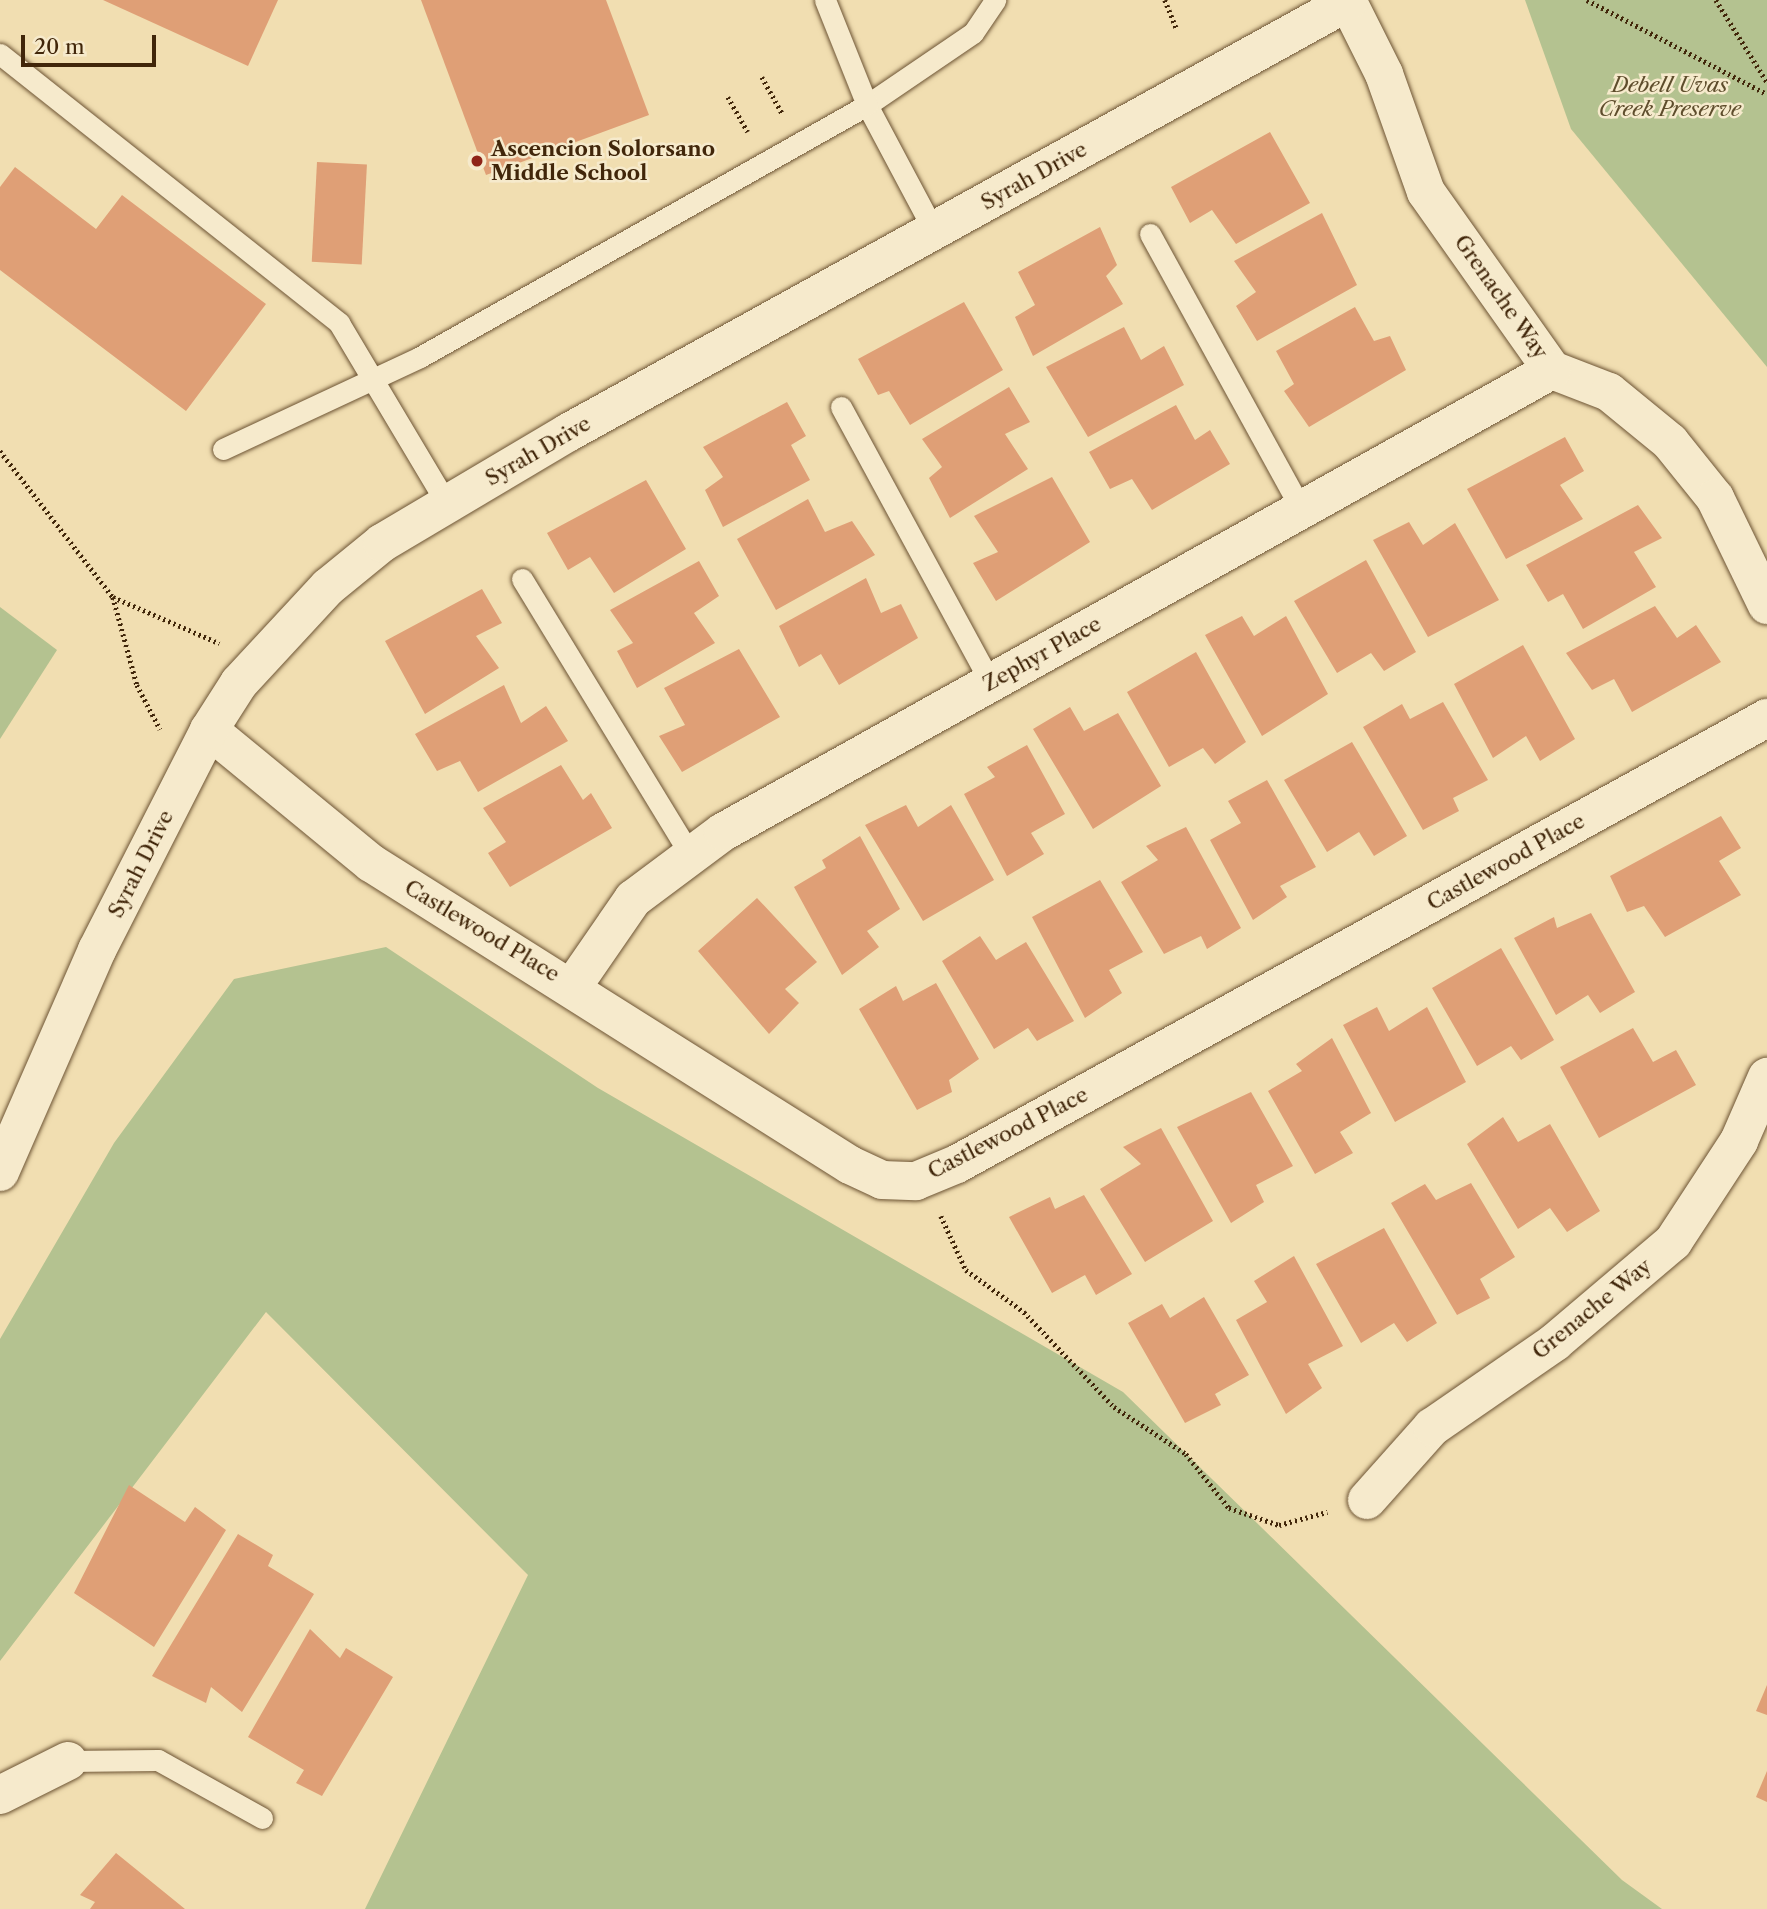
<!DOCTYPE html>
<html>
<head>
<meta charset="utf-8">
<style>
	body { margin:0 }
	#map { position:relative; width:1767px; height:1909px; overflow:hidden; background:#f1deb1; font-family:"Libre Caslon Text",serif }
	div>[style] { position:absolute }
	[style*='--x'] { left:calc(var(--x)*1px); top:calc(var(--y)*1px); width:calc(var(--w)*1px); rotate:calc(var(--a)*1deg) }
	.green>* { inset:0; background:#b4c290 }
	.building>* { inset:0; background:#df9f76; transform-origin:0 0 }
	.path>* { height:4.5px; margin-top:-2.25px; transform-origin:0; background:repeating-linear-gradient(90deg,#41260a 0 2px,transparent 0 5.5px) }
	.roads { filter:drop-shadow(0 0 2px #6d5434) drop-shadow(0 0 2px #6d5434) }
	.lane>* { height:21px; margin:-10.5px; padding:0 10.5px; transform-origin:10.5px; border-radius:10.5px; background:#f6eacc }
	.street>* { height:38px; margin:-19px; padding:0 19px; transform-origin:19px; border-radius:19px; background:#f6eacc }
	.dots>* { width:19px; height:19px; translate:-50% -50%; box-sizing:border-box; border:4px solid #f6eacc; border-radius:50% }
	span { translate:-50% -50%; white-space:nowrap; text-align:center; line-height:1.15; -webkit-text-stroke:5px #f6eacc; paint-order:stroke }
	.park-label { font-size:21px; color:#5e4d2c; font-style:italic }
	.poi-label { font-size:21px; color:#41260a; font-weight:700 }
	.left { translate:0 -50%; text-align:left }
	.street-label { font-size:21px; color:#41260a }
	.scale { position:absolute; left:21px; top:35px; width:135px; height:32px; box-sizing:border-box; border:4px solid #41260a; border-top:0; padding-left:9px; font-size:21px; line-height:24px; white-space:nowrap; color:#41260a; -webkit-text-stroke:5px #f6eacc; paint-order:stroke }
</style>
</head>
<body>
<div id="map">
	<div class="green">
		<i style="clip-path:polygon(1525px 0,1767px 0,1767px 367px,1571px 129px)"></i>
		<i style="clip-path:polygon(0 607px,57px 650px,0 739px)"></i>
		<i style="clip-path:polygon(386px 947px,598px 1088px,1123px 1392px,1622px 1880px,1662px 1909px,365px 1909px,528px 1575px,266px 1312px,0 1661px,0 1339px,114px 1143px,234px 979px)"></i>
	</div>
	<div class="building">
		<i style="clip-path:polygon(103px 0,278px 0,248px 66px)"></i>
		<i style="clip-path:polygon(421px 0,606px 0,649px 115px,486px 175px)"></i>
		<i style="clip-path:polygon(1270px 132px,1310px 203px,1236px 244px,1212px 210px,1190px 223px,1171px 187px)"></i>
		<i style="left:317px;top:162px;width:50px;height:100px;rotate:3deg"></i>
		<i style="clip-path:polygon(15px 167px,96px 229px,122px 195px,266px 304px,186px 411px,0 270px,0 187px)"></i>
		<i style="clip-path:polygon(1322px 213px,1357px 285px,1257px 341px,1236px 306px,1256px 292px,1234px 261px)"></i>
		<i style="clip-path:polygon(1100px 227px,1117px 265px,1106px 276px,1123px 304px,1033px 356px,1015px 317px,1035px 305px,1018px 272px)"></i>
		<i style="clip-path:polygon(964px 302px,1003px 370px,910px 425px,889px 391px,878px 395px,858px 359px)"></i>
		<i style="clip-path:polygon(1355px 307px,1374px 341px,1390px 336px,1406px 370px,1309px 427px,1284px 391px,1294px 384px,1276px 351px)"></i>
		<i style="clip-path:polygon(1124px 327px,1141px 360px,1164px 346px,1184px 385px,1088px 437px,1046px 367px)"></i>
		<i style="clip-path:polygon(1009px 387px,1030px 422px,1005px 434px,1028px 469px,950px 518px,929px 478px,942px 467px,922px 439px)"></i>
		<i style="clip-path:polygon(787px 402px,806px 436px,791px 445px,810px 480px,723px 527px,705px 490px,723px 477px,703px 447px)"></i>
		<i style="clip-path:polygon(1176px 405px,1195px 440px,1210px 430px,1230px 464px,1152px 510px,1132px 479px,1110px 489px,1089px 452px)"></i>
		<i style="clip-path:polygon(1565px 437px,1584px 471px,1560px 485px,1583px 519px,1506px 559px,1467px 489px)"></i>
		<i style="clip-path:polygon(1052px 477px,1090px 542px,996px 601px,973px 563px,998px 552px,974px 516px)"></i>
		<i style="clip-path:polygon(646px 480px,686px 549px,614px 593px,590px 557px,568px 570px,547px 533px)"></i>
		<i style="clip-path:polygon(808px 499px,825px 532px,852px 521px,875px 555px,776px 610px,737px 539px)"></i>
		<i style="clip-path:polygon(1638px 505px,1662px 538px,1634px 552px,1656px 587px,1583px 629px,1563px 594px,1548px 602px,1526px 565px)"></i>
		<i style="clip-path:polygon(1409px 522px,1423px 545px,1455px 523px,1499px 600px,1428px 637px,1373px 540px)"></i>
		<i style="clip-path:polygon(1366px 560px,1416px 652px,1384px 671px,1371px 653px,1337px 673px,1294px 601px)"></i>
		<i style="clip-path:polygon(699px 561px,719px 596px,694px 613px,715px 643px,637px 688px,617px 651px,633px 643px,610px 610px)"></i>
		<i style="clip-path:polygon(866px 578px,881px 613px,901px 604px,918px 638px,839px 685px,821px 654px,799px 667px,779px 626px)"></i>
		<i style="clip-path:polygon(482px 589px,502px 623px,476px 636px,499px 668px,425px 714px,385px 641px)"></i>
		<i style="clip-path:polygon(1655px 606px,1677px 638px,1696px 625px,1721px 662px,1632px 712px,1614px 679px,1592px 690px,1566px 653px)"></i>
		<i style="clip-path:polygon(1242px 616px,1254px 636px,1286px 616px,1328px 694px,1262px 736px,1205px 635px)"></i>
		<i style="clip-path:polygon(1523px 645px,1575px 739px,1540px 761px,1526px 736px,1493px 758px,1454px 684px)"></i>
		<i style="clip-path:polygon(739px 649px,780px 717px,682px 772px,659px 736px,685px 725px,664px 688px)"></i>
		<i style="clip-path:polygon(1196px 652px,1246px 742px,1215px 764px,1203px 748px,1169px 767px,1127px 692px)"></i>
		<i style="clip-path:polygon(504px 685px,521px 723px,546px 706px,568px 741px,478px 792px,460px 761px,437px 771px,415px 734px)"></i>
		<i style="clip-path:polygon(1443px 702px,1488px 780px,1453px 798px,1459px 811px,1423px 830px,1363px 727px,1402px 704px,1410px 719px)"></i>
		<i style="clip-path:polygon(1070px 707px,1084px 731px,1118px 713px,1161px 786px,1093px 829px,1033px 729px)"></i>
		<i style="clip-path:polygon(1352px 742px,1407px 836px,1374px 856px,1359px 832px,1327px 852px,1284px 780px)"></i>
		<i style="clip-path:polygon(1027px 745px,1065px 814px,1031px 833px,1044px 854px,1007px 876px,964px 794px,995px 777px,987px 767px)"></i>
		<i style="clip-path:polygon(561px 765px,583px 800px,591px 793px,612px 828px,510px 887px,488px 853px,506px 842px,483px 808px)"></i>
		<i style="clip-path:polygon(1267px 780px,1316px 867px,1280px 886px,1287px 897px,1253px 920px,1210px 840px,1241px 823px,1228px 801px)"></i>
		<i style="clip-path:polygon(906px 805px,918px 827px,951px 805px,994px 880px,923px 921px,865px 825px)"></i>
		<i style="clip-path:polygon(1721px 816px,1741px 848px,1719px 861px,1741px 895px,1665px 937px,1644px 906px,1627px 912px,1610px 876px)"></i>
		<i style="clip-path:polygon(1186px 827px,1241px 928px,1207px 949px,1201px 936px,1164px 954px,1121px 882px,1158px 860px,1146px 846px)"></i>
		<i style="clip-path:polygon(860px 836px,900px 909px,867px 931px,879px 947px,842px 975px,794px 887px,826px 868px,822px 860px)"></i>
		<i style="clip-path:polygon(1100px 880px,1143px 952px,1109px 970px,1122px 993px,1085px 1018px,1032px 917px)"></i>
		<i style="clip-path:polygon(757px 898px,817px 962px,785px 989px,799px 1003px,769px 1034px,698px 951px)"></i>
		<i style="clip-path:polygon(1591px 913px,1635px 992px,1600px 1013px,1588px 995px,1556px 1015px,1514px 938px,1554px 917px,1557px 928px)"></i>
		<i style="clip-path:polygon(980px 936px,996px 960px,1026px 942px,1074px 1021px,1037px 1041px,1028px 1028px,994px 1049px,942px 961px)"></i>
		<i style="clip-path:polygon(1501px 948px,1554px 1040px,1521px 1060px,1511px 1046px,1477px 1066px,1432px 988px)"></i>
		<i style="clip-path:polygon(936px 983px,979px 1059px,949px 1080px,952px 1092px,917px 1110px,859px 1009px,896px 986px,903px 1001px)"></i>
		<i style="clip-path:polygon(1377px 1007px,1389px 1031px,1427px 1007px,1466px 1082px,1395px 1122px,1343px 1025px)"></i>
		<i style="clip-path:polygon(1633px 1028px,1653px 1062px,1676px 1050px,1696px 1085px,1599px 1138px,1560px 1067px)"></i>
		<i style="clip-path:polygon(1332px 1038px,1371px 1113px,1340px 1132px,1353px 1153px,1315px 1174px,1268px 1091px,1302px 1071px,1296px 1064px)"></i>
		<i style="clip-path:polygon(1251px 1092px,1293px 1166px,1256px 1185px,1264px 1202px,1231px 1223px,1177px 1127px)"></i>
		<i style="clip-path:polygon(1503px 1117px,1518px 1142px,1550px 1124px,1600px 1211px,1567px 1232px,1550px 1208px,1518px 1229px,1467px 1144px)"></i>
		<i style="clip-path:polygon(1161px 1128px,1213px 1221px,1145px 1262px,1100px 1189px,1141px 1164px,1123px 1147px)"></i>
		<i style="clip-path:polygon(1471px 1183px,1515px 1257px,1480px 1279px,1490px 1298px,1457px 1315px,1391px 1203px,1425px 1184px,1436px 1200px)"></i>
		<i style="clip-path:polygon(1084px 1195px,1132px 1274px,1096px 1295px,1085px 1275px,1052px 1293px,1009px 1217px,1050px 1197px,1055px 1209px)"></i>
		<i style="clip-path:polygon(1384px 1228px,1437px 1323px,1407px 1342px,1394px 1323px,1361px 1343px,1316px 1264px)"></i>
		<i style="clip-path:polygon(1294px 1256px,1343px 1346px,1308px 1364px,1322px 1388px,1286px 1414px,1236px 1320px,1267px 1302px,1254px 1281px)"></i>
		<i style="clip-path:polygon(1204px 1297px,1249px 1375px,1215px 1394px,1221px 1405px,1185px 1423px,1128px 1323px,1162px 1304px,1170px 1318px)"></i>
		<i style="clip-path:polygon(129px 1485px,185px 1522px,195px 1507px,226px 1530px,154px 1647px,74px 1593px)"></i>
		<i style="clip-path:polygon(238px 1534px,273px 1555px,268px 1566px,314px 1594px,242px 1712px,211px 1687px,206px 1703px,152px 1676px)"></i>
		<i style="clip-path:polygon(310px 1629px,340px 1658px,346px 1648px,393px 1677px,322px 1796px,296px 1783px,304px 1770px,248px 1737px)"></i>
		<i style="clip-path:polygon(1767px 1685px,1767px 1715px,1756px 1711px)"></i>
		<i style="clip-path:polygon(1767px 1771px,1767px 1802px,1756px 1797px)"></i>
		<i style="clip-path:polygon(116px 1853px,185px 1909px,90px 1909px,95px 1902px,80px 1895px)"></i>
	</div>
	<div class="path">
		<i style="--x:1165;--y:0;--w:32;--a:68"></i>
		<i style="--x:1587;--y:0;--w:203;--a:27.6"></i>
		<i style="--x:1716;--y:0;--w:97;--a:58.1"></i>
		<i style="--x:762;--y:77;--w:41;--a:60.9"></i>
		<i style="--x:728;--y:97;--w:40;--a:60.3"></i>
		<i style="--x:0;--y:451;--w:185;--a:52.3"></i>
		<i style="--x:113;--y:597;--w:116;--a:23.5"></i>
		<i style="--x:113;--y:597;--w:91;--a:74.7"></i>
		<i style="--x:137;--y:685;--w:50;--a:62.4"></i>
		<i style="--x:941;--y:1216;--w:60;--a:65.2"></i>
		<i style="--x:966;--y:1270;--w:72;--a:35.9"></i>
		<i style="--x:1024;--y:1312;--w:131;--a:46.5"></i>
		<i style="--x:1114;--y:1407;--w:86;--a:33.1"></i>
		<i style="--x:1186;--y:1454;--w:69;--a:51.5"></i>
		<i style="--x:1229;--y:1508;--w:53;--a:18.8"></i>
		<i style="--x:1279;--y:1525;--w:50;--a:-15.2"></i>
	</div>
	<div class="roads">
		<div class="lane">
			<i style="--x:0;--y:54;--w:433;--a:38.4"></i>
			<i style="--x:339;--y:323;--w:211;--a:59.2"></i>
			<i style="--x:934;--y:231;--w:143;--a:-118"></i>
			<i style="--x:867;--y:105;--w:128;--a:-34.2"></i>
			<i style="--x:973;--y:33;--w:40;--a:-56"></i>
			<i style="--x:1150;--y:234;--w:314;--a:61.2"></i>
			<i style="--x:841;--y:407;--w:314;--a:61.5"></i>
			<i style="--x:223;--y:449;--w:217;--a:-25"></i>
			<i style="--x:420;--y:357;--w:513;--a:-29.41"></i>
			<i style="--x:867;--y:105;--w:113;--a:-111.8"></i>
			<i style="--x:522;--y:579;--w:324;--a:58.6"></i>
			<i style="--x:68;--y:1761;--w:90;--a:-0.6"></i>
			<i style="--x:158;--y:1760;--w:119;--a:29.1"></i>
		</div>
		<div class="street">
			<i style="--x:1347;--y:0;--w:83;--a:63.4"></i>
			<i style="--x:1384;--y:74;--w:125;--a:70.4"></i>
			<i style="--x:1426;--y:192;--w:218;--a:54.7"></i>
			<i style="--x:1552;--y:370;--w:61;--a:21.1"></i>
			<i style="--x:1609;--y:392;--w:79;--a:39.3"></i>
			<i style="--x:1670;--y:442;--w:72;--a:51.2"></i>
			<i style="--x:1715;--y:498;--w:119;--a:64.1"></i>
			<i style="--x:209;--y:730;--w:210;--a:39.4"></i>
			<i style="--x:371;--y:863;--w:566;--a:32.23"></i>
			<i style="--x:850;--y:1165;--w:35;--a:25"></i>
			<i style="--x:882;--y:1180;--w:34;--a:2"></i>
			<i style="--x:916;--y:1181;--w:44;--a:-22.5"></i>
			<i style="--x:957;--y:1164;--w:925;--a:-28.84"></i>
			<i style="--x:573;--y:986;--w:106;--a:-55.4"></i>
			<i style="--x:633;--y:899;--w:112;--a:-36.7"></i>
			<i style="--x:723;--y:832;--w:949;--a:-29.13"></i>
			<i style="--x:0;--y:1172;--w:242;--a:-66.4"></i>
			<i style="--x:97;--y:950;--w:247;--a:-63"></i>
			<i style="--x:209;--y:730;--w:56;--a:-57.4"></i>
			<i style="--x:239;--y:683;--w:131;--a:-47.2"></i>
			<i style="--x:328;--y:587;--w:70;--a:-39.2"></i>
			<i style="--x:382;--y:543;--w:217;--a:-30.7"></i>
			<i style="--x:569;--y:432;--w:890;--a:-28.9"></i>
			<i style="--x:1367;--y:1500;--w:98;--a:-48.3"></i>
			<i style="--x:1432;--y:1427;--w:150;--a:-34.6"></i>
			<i style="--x:1555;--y:1342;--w:155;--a:-40.3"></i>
			<i style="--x:1673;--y:1242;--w:121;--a:-56.8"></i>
			<i style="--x:1739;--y:1141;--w:70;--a:-66.4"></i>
			<i style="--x:0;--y:1795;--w:76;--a:-26.6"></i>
		</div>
	</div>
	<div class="dots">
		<i style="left:477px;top:161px;background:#8f2418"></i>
	</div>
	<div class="park-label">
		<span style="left:1670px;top:97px">Debell Uvas<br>Creek Preserve</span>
	</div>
	<div class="poi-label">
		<span class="left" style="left:491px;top:161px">Ascencion Solorsano<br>Middle School</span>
	</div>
	<div class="street-label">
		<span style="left:1034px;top:176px;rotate:-29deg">Syrah Drive</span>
		<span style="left:1501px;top:297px;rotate:55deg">Grenache Way</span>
		<span style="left:538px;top:451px;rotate:-30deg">Syrah Drive</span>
		<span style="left:1042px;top:654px;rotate:-29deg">Zephyr Place</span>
		<span style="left:1506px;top:862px;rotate:-29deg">Castlewood Place</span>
		<span style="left:141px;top:864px;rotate:-63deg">Syrah Drive</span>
		<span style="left:482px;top:931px;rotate:31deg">Castlewood Place</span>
		<span style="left:1008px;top:1133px;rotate:-27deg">Castlewood Place</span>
		<span style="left:1592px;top:1309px;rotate:-39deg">Grenache Way</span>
	</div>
	<div class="scale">20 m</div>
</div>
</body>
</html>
